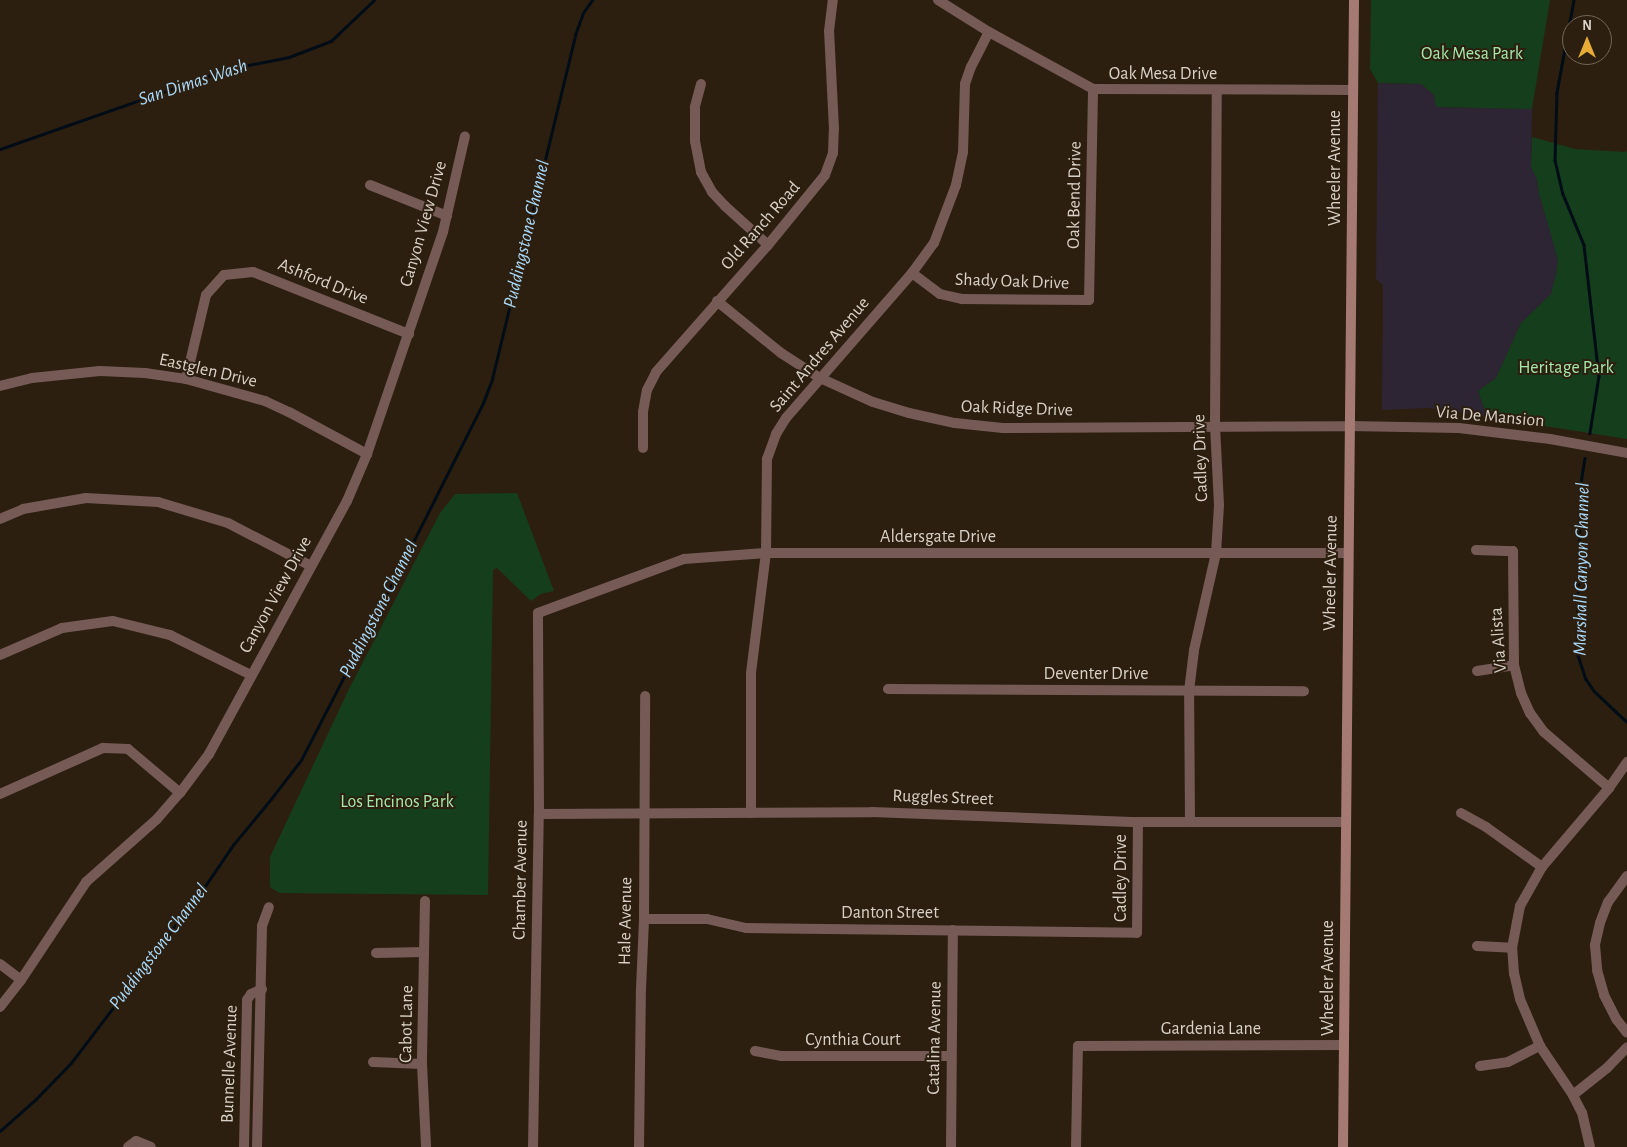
<!DOCTYPE html>
<html>
<head>
<meta charset="utf-8">
<style>
	body { margin:0 }
	#map { position:relative; width:1627px; height:1147px; overflow:hidden; background:#2c1f10; font-family:"Alegreya Sans",sans-serif }
	div>[style] { position:absolute }
	[style*='--x'] { left:calc(var(--x)*1px); top:calc(var(--y)*1px); width:calc(var(--w)*1px); rotate:calc(var(--a)*1deg) }
	.education>* { inset:0; background:#2e2534 }
	.green>* { inset:0; background:#153e1c }
	.stream>* { height:2.5px; margin:-1.25px; padding:0 1.25px; transform-origin:1.25px; border-radius:1.25px; background:#000d17 }
	.minor>* { height:10px; margin:-5px; padding:0 5px; transform-origin:5px; border-radius:5px; background:#765a56 }
	.secondary>* { height:10px; margin:-5px; padding:0 5px; transform-origin:5px; border-radius:5px; background:#a57a72 }
	span { translate:-50% -50%; white-space:nowrap; text-align:center; line-height:1.15; -webkit-text-stroke:4px #2c1f10; paint-order:stroke }
	.park-label { font-size:18px; color:#a3e9a9 }
	.street-label { font-size:18px; color:#d9d1c7 }
	.water-label { font-size:19px; color:#aadafb; font-style:italic }
	.north { position:absolute; left:1562px; top:15px; width:50px; height:50px; box-sizing:border-box; background:#2c1f10; border:1px solid #716659; border-radius:50%; rotate:0deg; font-size:14px; font-weight:700; line-height:20px; text-align:center; color:#d9d1c7 }
	.north::after { content:''; display:block; margin:auto; width:18px; height:22px; background:#e6ac36; clip-path:polygon(50% 0,100% 100%,50% 72%,0 100%) }
</style>
</head>
<body>
<div id="map">
	<div class="education">
		<i style="clip-path:polygon(1378px 83px,1421px 84px,1434px 95px,1436px 107px,1532px 109px,1531px 167px,1537px 179px,1539px 194px,1555px 248px,1558px 261px,1556px 274px,1551px 294px,1521px 323px,1496px 378px,1478px 391px,1487px 417px,1429px 408px,1382px 410px,1383px 285px,1376px 279px)"></i>
	</div>
	<div class="green">
		<i style="clip-path:polygon(1371px 0,1550px 0,1532px 109px,1436px 107px,1434px 95px,1421px 84px,1378px 83px,1370px 69px)"></i>
		<i style="clip-path:polygon(1532px 137px,1575px 149px,1625px 152px,1627px 150px,1627px 439px,1487px 417px,1478px 391px,1496px 378px,1521px 323px,1551px 294px,1556px 274px,1558px 261px,1555px 249px,1539px 194px,1537px 179px,1531px 167px)"></i>
		<i style="clip-path:polygon(517px 493px,554px 591px,541px 594px,531px 601px,497px 568px,493px 570px,488px 895px,279px 893px,270px 887px,270px 857px,348px 691px,440px 513px,455px 494px)"></i>
	</div>
	<div class="stream">
		<i style="--x:1574;--y:0;--w:95;--a:100.4"></i>
		<i style="--x:1557;--y:93;--w:67;--a:91.7"></i>
		<i style="--x:1555;--y:160;--w:35;--a:77"></i>
		<i style="--x:1563;--y:194;--w:55;--a:67.6"></i>
		<i style="--x:1584;--y:245;--w:132;--a:83.5"></i>
		<i style="--x:1599;--y:376;--w:58;--a:99"></i>
		<i style="--x:0;--y:149;--w:242;--a:-19.3"></i>
		<i style="--x:228;--y:69;--w:62;--a:-11.1"></i>
		<i style="--x:289;--y:57;--w:45;--a:-20.9"></i>
		<i style="--x:331;--y:41;--w:59;--a:-43.6"></i>
		<i style="--x:1585;--y:458;--w:25;--a:99"></i>
		<i style="--x:1581;--y:483;--w:169;--a:91.4"></i>
		<i style="--x:1577;--y:652;--w:28;--a:72"></i>
		<i style="--x:1586;--y:679;--w:14;--a:56"></i>
		<i style="--x:1594;--y:691;--w:45;--a:43.2"></i>
		<i style="--x:0;--y:1131;--w:47;--a:-41.5"></i>
		<i style="--x:35;--y:1100;--w:52;--a:-45.8"></i>
		<i style="--x:71;--y:1063;--w:215;--a:-52.8"></i>
		<i style="--x:201;--y:892;--w:57;--a:-55.8"></i>
		<i style="--x:233;--y:845;--w:60;--a:-50.4"></i>
		<i style="--x:271;--y:799;--w:49;--a:-52.4"></i>
		<i style="--x:301;--y:760;--w:200;--a:-62.7"></i>
		<i style="--x:393;--y:582;--w:200;--a:-63.3"></i>
		<i style="--x:483;--y:403;--w:26;--a:-69"></i>
		<i style="--x:492;--y:379;--w:354;--a:-76.4"></i>
		<i style="--x:575;--y:35;--w:23;--a:-70"></i>
		<i style="--x:583;--y:13;--w:16;--a:-55"></i>
	</div>
	<div class="minor">
		<i style="--x:938;--y:0;--w:60;--a:32.1"></i>
		<i style="--x:989;--y:32;--w:119;--a:28.7"></i>
		<i style="--x:1093;--y:89;--w:259;--a:0.2"></i>
		<i style="--x:701;--y:84;--w:24;--a:105"></i>
		<i style="--x:695;--y:107;--w:34;--a:90"></i>
		<i style="--x:695;--y:141;--w:32;--a:79"></i>
		<i style="--x:701;--y:172;--w:23;--a:61"></i>
		<i style="--x:712;--y:192;--w:19;--a:47"></i>
		<i style="--x:725;--y:206;--w:58;--a:42.2"></i>
		<i style="--x:370;--y:185;--w:83;--a:21.9"></i>
		<i style="--x:912;--y:273;--w:35;--a:37"></i>
		<i style="--x:940;--y:294;--w:23;--a:13"></i>
		<i style="--x:962;--y:299;--w:127;--a:0.5"></i>
		<i style="--x:1089;--y:300;--w:211;--a:-88.9"></i>
		<i style="--x:717;--y:301;--w:82;--a:39.1"></i>
		<i style="--x:781;--y:353;--w:46;--a:32.7"></i>
		<i style="--x:820;--y:378;--w:58;--a:24.4"></i>
		<i style="--x:873;--y:402;--w:38;--a:17"></i>
		<i style="--x:909;--y:413;--w:47;--a:12.3"></i>
		<i style="--x:955;--y:423;--w:48;--a:5.9"></i>
		<i style="--x:1003;--y:428;--w:346;--a:-0.3"></i>
		<i style="--x:1349;--y:426;--w:110;--a:1"></i>
		<i style="--x:1459;--y:428;--w:92;--a:6.9"></i>
		<i style="--x:1550;--y:439;--w:78;--a:10.3"></i>
		<i style="--x:186;--y:379;--w:86;--a:-76.6"></i>
		<i style="--x:206;--y:295;--w:27;--a:-48"></i>
		<i style="--x:224;--y:275;--w:29;--a:-6"></i>
		<i style="--x:253;--y:272;--w:168;--a:21.7"></i>
		<i style="--x:0;--y:386;--w:33;--a:-14"></i>
		<i style="--x:32;--y:378;--w:68;--a:-5.9"></i>
		<i style="--x:100;--y:371;--w:45;--a:2.5"></i>
		<i style="--x:145;--y:373;--w:41;--a:8.3"></i>
		<i style="--x:186;--y:379;--w:82;--a:15.6"></i>
		<i style="--x:265;--y:401;--w:26;--a:25"></i>
		<i style="--x:289;--y:412;--w:89;--a:28.3"></i>
		<i style="--x:643;--y:448;--w:36;--a:-90"></i>
		<i style="--x:643;--y:412;--w:22;--a:-80"></i>
		<i style="--x:647;--y:390;--w:20;--a:-63"></i>
		<i style="--x:656;--y:372;--w:169;--a:-48.6"></i>
		<i style="--x:768;--y:245;--w:90;--a:-50.8"></i>
		<i style="--x:825;--y:175;--w:23;--a:-70"></i>
		<i style="--x:833;--y:153;--w:24;--a:-88"></i>
		<i style="--x:834;--y:129;--w:98;--a:-92.9"></i>
		<i style="--x:829;--y:31;--w:31;--a:-83"></i>
		<i style="--x:0;--y:519;--w:25;--a:-23"></i>
		<i style="--x:23;--y:509;--w:64;--a:-9.9"></i>
		<i style="--x:86;--y:498;--w:72;--a:3.2"></i>
		<i style="--x:158;--y:502;--w:73;--a:16.7"></i>
		<i style="--x:228;--y:523;--w:93;--a:27.4"></i>
		<i style="--x:1476;--y:550;--w:37;--a:2"></i>
		<i style="--x:1513;--y:551;--w:114;--a:89.5"></i>
		<i style="--x:1514;--y:665;--w:29;--a:76"></i>
		<i style="--x:1521;--y:693;--w:22;--a:66"></i>
		<i style="--x:1530;--y:713;--w:24;--a:54"></i>
		<i style="--x:1544;--y:732;--w:86;--a:40.7"></i>
		<i style="--x:0;--y:655;--w:68;--a:-23.5"></i>
		<i style="--x:62;--y:628;--w:51;--a:-7.8"></i>
		<i style="--x:113;--y:621;--w:59;--a:13.8"></i>
		<i style="--x:170;--y:635;--w:90;--a:26.3"></i>
		<i style="--x:1477;--y:671;--w:37;--a:-9"></i>
		<i style="--x:888;--y:689;--w:416;--a:0.3"></i>
		<i style="--x:0;--y:794;--w:113;--a:-24.1"></i>
		<i style="--x:103;--y:748;--w:25;--a:2"></i>
		<i style="--x:128;--y:749;--w:68;--a:40.2"></i>
		<i style="--x:751;--y:813;--w:140;--a:-90"></i>
		<i style="--x:751;--y:673;--w:121;--a:-82.9"></i>
		<i style="--x:766;--y:553;--w:94;--a:-89.4"></i>
		<i style="--x:767;--y:459;--w:27;--a:-70"></i>
		<i style="--x:776;--y:434;--w:19;--a:-58"></i>
		<i style="--x:786;--y:418;--w:192;--a:-49"></i>
		<i style="--x:912;--y:273;--w:37;--a:-54"></i>
		<i style="--x:934;--y:243;--w:62;--a:-69.2"></i>
		<i style="--x:956;--y:185;--w:34;--a:-78"></i>
		<i style="--x:963;--y:152;--w:68;--a:-88.3"></i>
		<i style="--x:965;--y:84;--w:18;--a:-71"></i>
		<i style="--x:971;--y:67;--w:39;--a:-63"></i>
		<i style="--x:1461;--y:813;--w:29;--a:29"></i>
		<i style="--x:1486;--y:827;--w:69;--a:35.5"></i>
		<i style="--x:539;--y:814;--w:333;--a:-0.3"></i>
		<i style="--x:872;--y:812;--w:266;--a:2.2"></i>
		<i style="--x:1138;--y:822;--w:207;--a:0"></i>
		<i style="--x:1190;--y:821;--w:130;--a:-90.4"></i>
		<i style="--x:1189;--y:691;--w:41;--a:-83"></i>
		<i style="--x:1194;--y:650;--w:99;--a:-77.2"></i>
		<i style="--x:1216;--y:553;--w:48;--a:-86.4"></i>
		<i style="--x:1219;--y:505;--w:78;--a:-92.9"></i>
		<i style="--x:1215;--y:427;--w:337;--a:-89.7"></i>
		<i style="--x:1627;--y:876;--w:32;--a:126"></i>
		<i style="--x:1608;--y:902;--w:22;--a:111"></i>
		<i style="--x:1600;--y:923;--w:23;--a:103"></i>
		<i style="--x:1595;--y:945;--w:25;--a:85"></i>
		<i style="--x:1597;--y:970;--w:26;--a:74"></i>
		<i style="--x:1604;--y:995;--w:28;--a:63"></i>
		<i style="--x:1617;--y:1020;--w:16;--a:52"></i>
		<i style="--x:425;--y:901;--w:163;--a:91.1"></i>
		<i style="--x:422;--y:1064;--w:83;--a:87.2"></i>
		<i style="--x:644;--y:919;--w:63;--a:0"></i>
		<i style="--x:707;--y:919;--w:40;--a:13"></i>
		<i style="--x:746;--y:928;--w:391;--a:0.7"></i>
		<i style="--x:1137;--y:933;--w:111;--a:-89.5"></i>
		<i style="--x:1477;--y:946;--w:35;--a:3"></i>
		<i style="--x:376;--y:953;--w:48;--a:-1.2"></i>
		<i style="--x:0;--y:964;--w:26;--a:37"></i>
		<i style="--x:0;--y:1007;--w:34;--a:-52"></i>
		<i style="--x:21;--y:980;--w:118;--a:-56.4"></i>
		<i style="--x:86;--y:882;--w:95;--a:-41.6"></i>
		<i style="--x:157;--y:819;--w:35;--a:-49"></i>
		<i style="--x:180;--y:793;--w:49;--a:-53.4"></i>
		<i style="--x:209;--y:754;--w:288;--a:-61.4"></i>
		<i style="--x:347;--y:501;--w:51;--a:-66.9"></i>
		<i style="--x:367;--y:454;--w:235;--a:-71.1"></i>
		<i style="--x:443;--y:232;--w:98;--a:-77.1"></i>
		<i style="--x:755;--y:1051;--w:26;--a:11"></i>
		<i style="--x:781;--y:1056;--w:170;--a:0"></i>
		<i style="--x:373;--y:1062;--w:49;--a:2.3"></i>
		<i style="--x:1480;--y:1066;--w:28;--a:-8"></i>
		<i style="--x:1508;--y:1062;--w:36;--a:-27"></i>
		<i style="--x:1573;--y:1095;--w:43;--a:-38.5"></i>
		<i style="--x:1607;--y:1068;--w:29;--a:-46"></i>
		<i style="--x:128;--y:1147;--w:10;--a:-37"></i>
		<i style="--x:136;--y:1141;--w:16;--a:22"></i>
		<i style="--x:244;--y:1147;--w:147;--a:-88.8"></i>
		<i style="--x:247;--y:1000;--w:7;--a:-56"></i>
		<i style="--x:251;--y:994;--w:12;--a:-24"></i>
		<i style="--x:257;--y:1147;--w:221;--a:-88.7"></i>
		<i style="--x:262;--y:926;--w:20;--a:-70"></i>
		<i style="--x:533;--y:1147;--w:333;--a:-89"></i>
		<i style="--x:539;--y:814;--w:201;--a:-90.3"></i>
		<i style="--x:538;--y:613;--w:156;--a:-20.3"></i>
		<i style="--x:684;--y:559;--w:82;--a:-4.2"></i>
		<i style="--x:766;--y:553;--w:581;--a:0"></i>
		<i style="--x:639;--y:1147;--w:158;--a:-89.3"></i>
		<i style="--x:641;--y:989;--w:70;--a:-87.5"></i>
		<i style="--x:644;--y:919;--w:223;--a:-89.7"></i>
		<i style="--x:951;--y:1147;--w:217;--a:-89.5"></i>
		<i style="--x:1076;--y:1147;--w:101;--a:-88.9"></i>
		<i style="--x:1078;--y:1046;--w:266;--a:-0.2"></i>
		<i style="--x:1590;--y:1147;--w:35;--a:-103"></i>
		<i style="--x:1582;--y:1113;--w:20;--a:-117"></i>
		<i style="--x:1573;--y:1095;--w:59;--a:-124"></i>
		<i style="--x:1540;--y:1046;--w:51;--a:-113.1"></i>
		<i style="--x:1520;--y:999;--w:26;--a:-103"></i>
		<i style="--x:1514;--y:974;--w:26;--a:-94"></i>
		<i style="--x:1512;--y:948;--w:43;--a:-79.2"></i>
		<i style="--x:1520;--y:906;--w:45;--a:-60.6"></i>
		<i style="--x:1542;--y:867;--w:104;--a:-49.7"></i>
		<i style="--x:1609;--y:788;--w:32;--a:-55"></i>
	</div>
	<div class="secondary">
		<i style="--x:1343;--y:1147;--w:1147;--a:-89.45"></i>
	</div>
	<div class="park-label">
		<span style="left:1472px;top:54px">Oak Mesa Park</span>
		<span style="left:1566px;top:368px">Heritage Park</span>
		<span style="left:397px;top:802px">Los Encinos Park</span>
	</div>
	<div class="street-label">
		<span style="left:1163px;top:74px">Oak Mesa Drive</span>
		<span style="left:1335px;top:168px;rotate:-90deg">Wheeler Avenue</span>
		<span style="left:1075px;top:195px;rotate:-89deg">Oak Bend Drive</span>
		<span style="left:424px;top:224px;rotate:-74deg">Canyon View Drive</span>
		<span style="left:761px;top:226px;rotate:-49deg">Old Ranch Road</span>
		<span style="left:323px;top:282px;rotate:22deg">Ashford Drive</span>
		<span style="left:1012px;top:282px;rotate:2deg">Shady Oak Drive</span>
		<span style="left:820px;top:355px;rotate:-50deg">Saint Andres Avenue</span>
		<span style="left:208px;top:371px;rotate:13deg">Eastglen Drive</span>
		<span style="left:1017px;top:409px;rotate:2deg">Oak Ridge Drive</span>
		<span style="left:1490px;top:417px;rotate:5deg">Via De Mansion</span>
		<span style="left:1201px;top:458px;rotate:-92deg">Cadley Drive</span>
		<span style="left:938px;top:537px">Aldersgate Drive</span>
		<span style="left:1331px;top:573px;rotate:-89deg">Wheeler Avenue</span>
		<span style="left:276px;top:595px;rotate:-61deg">Canyon View Drive</span>
		<span style="left:1499px;top:640px;rotate:-94deg">Via Alista</span>
		<span style="left:1096px;top:674px">Deventer Drive</span>
		<span style="left:943px;top:798px;rotate:2deg">Ruggles Street</span>
		<span style="left:1121px;top:878px;rotate:-90deg">Cadley Drive</span>
		<span style="left:521px;top:880px;rotate:-89deg">Chamber Avenue</span>
		<span style="left:890px;top:913px">Danton Street</span>
		<span style="left:626px;top:921px;rotate:-89deg">Hale Avenue</span>
		<span style="left:1328px;top:978px;rotate:-90deg">Wheeler Avenue</span>
		<span style="left:407px;top:1024px;rotate:-89deg">Cabot Lane</span>
		<span style="left:1211px;top:1029px">Gardenia Lane</span>
		<span style="left:935px;top:1038px;rotate:-89deg">Catalina Avenue</span>
		<span style="left:853px;top:1040px">Cynthia Court</span>
		<span style="left:230px;top:1064px;rotate:-88deg">Bunnelle Avenue</span>
	</div>
	<div class="water-label">
		<span style="left:193px;top:83px;rotate:-18deg">San Dimas Wash</span>
		<span style="left:527px;top:234px;rotate:-77deg">Puddingstone Channel</span>
		<span style="left:1582px;top:569px;rotate:-89deg">Marshall Canyon Channel</span>
		<span style="left:379px;top:609px;rotate:-63deg">Puddingstone Channel</span>
		<span style="left:159px;top:947px;rotate:-53deg">Puddingstone Channel</span>
	</div>
	<div class="north">N</div>
</div>
</body>
</html>
